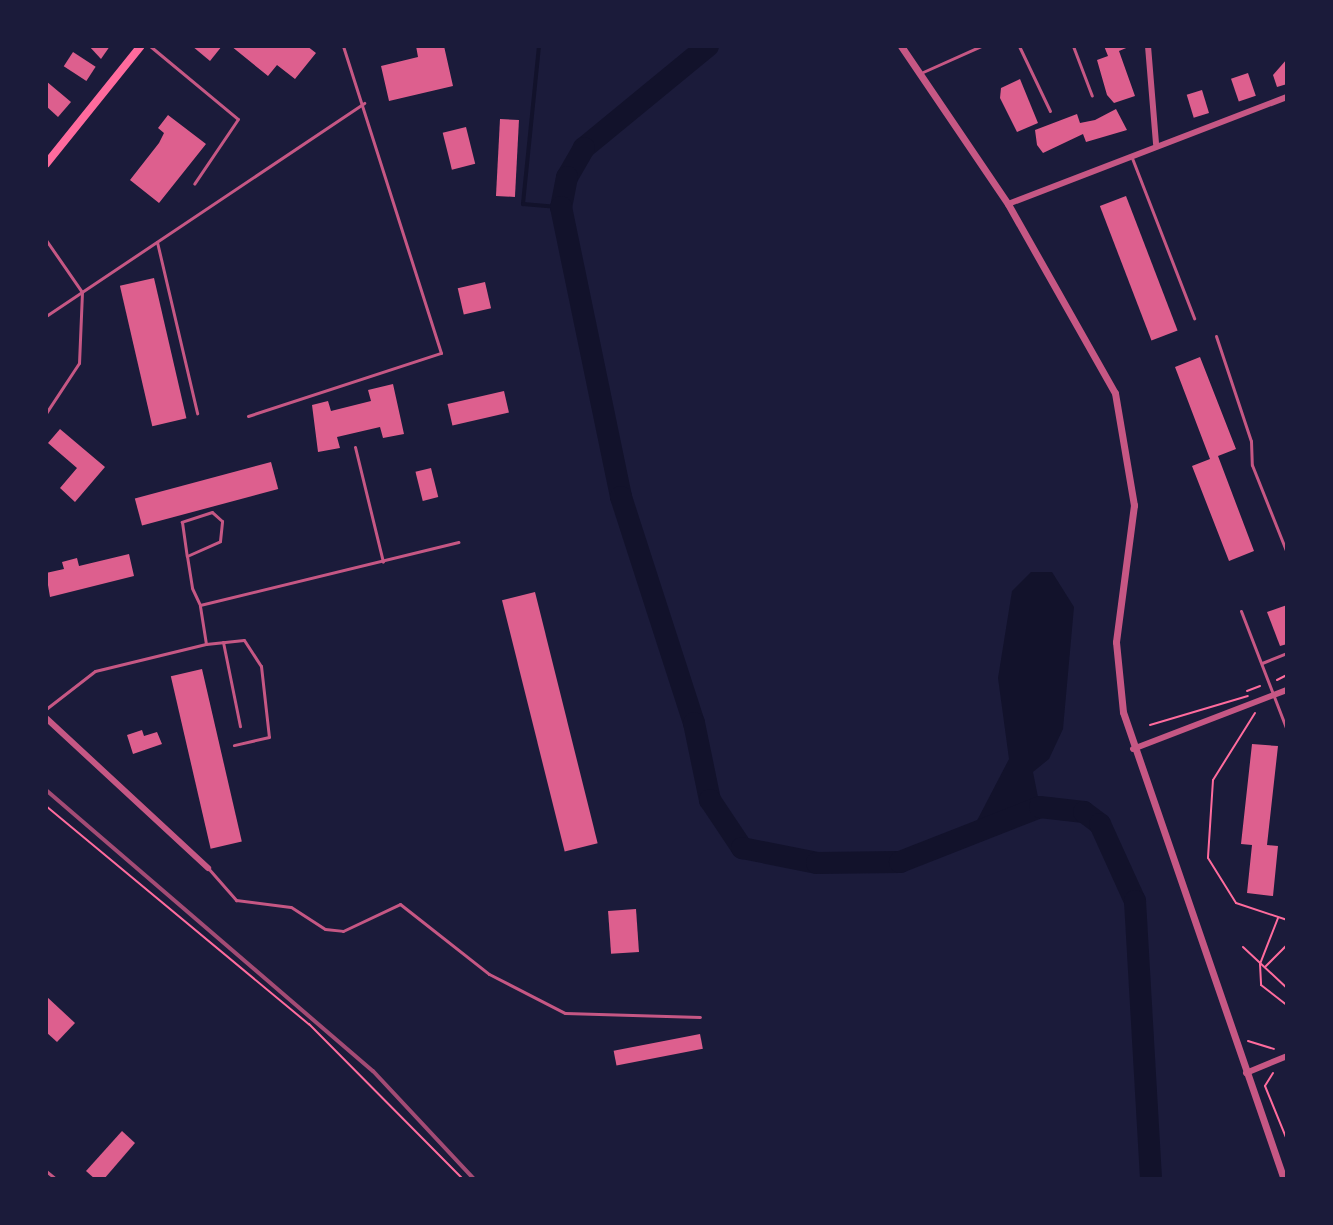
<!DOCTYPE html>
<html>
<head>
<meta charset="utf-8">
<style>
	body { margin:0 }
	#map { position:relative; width:1333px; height:1225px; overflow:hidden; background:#1b1b3a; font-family:"Roboto Condensed",sans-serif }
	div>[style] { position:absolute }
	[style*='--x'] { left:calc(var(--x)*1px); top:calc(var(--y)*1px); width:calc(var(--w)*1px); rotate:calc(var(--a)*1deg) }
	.water>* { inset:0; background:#12122b }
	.stream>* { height:4px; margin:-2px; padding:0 2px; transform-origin:2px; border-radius:2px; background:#12122b }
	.river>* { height:22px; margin:-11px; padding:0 11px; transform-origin:11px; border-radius:11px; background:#12122b }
	.building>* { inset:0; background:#dd5f8e; transform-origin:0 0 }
	.path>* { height:2px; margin:-1px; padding:0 1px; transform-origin:1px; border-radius:1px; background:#ff6b9d }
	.service>* { height:3px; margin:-1.5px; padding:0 1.5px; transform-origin:1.5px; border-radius:1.5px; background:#c65784 }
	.minor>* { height:6px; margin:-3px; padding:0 3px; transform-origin:3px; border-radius:3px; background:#c65784 }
	.tertiary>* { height:7px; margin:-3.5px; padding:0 3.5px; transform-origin:3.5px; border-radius:3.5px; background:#c65784 }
	.secondary>* { height:8px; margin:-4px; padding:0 4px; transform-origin:4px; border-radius:4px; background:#ff6b9d }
	.rail>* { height:4px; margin:-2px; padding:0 2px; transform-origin:2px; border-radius:2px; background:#a44b75 }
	span { translate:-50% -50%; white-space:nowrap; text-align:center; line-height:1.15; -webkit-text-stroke:6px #1b1b3a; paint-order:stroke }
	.frame { position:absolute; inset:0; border:48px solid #1b1b3a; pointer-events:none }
</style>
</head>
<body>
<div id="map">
	<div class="water">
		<i style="clip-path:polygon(1031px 572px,1052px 572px,1074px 607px,1063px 729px,1049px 759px,1033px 772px,1040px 807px,971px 832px,1009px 759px,998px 678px,1012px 591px)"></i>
	</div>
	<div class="stream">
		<i style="--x:539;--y:46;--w:159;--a:95.8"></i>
		<i style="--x:523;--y:204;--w:38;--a:5"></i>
	</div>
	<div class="river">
		<i style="--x:708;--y:46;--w:161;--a:140.6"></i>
		<i style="--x:584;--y:148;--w:34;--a:120"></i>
		<i style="--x:567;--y:177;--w:31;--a:101"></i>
		<i style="--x:561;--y:207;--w:296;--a:78.3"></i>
		<i style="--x:621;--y:497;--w:237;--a:72.1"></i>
		<i style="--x:694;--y:723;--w:79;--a:78.3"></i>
		<i style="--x:710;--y:800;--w:58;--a:56.3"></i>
		<i style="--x:742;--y:848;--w:76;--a:11.3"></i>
		<i style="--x:817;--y:863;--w:83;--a:-0.7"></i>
		<i style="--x:900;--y:862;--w:150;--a:-21.4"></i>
		<i style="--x:1040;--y:807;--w:44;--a:6.5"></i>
		<i style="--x:1084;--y:812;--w:20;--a:37"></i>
		<i style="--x:1100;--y:824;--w:85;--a:65.6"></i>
		<i style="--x:1135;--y:901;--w:278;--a:86.7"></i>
	</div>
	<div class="building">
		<i style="clip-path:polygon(89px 46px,110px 46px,101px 59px)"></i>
		<i style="clip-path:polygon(192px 46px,222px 46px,210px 61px)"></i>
		<i style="clip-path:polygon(231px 46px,307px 46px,316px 53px,295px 79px,277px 65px,268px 76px)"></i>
		<i style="clip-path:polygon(416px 46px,444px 46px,453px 86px,389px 101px,381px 66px,418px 57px)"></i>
		<i style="clip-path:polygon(1104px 46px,1131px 46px,1119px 51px,1135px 96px,1114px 103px,1107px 95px,1097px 60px,1108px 56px)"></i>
		<i style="left:73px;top:52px;width:27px;height:17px;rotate:33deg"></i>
		<i style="clip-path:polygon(1287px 59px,1287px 84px,1277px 87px,1273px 75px)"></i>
		<i style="left:1248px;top:73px;width:24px;height:18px;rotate:71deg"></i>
		<i style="clip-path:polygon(1020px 79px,1038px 123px,1017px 132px,1000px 98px,1001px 88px)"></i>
		<i style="clip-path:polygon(46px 81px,71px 102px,58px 117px,46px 106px)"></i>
		<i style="left:1202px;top:90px;width:24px;height:16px;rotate:73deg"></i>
		<i style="clip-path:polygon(1116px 109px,1127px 130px,1086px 142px,1083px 134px,1043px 153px,1037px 145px,1035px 130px,1077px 114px,1080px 123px,1095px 120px)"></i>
		<i style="clip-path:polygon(168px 115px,206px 144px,159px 203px,130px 180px,159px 143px,164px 133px,158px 128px)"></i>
		<i style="left:500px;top:119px;width:19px;height:77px;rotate:3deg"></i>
		<i style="left:466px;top:127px;width:38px;height:24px;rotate:76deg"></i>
		<i style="left:1126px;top:196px;width:144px;height:28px;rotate:69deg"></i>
		<i style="left:154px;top:278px;width:144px;height:35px;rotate:77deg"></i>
		<i style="left:485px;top:282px;width:27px;height:28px;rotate:77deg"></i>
		<i style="clip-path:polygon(1200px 357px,1236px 449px,1218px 456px,1254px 551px,1229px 561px,1192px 466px,1210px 459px,1175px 367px)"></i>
		<i style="clip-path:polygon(393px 384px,404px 434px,383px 438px,380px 427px,337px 437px,340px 448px,318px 452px,312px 405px,328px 401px,331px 411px,371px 401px,368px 390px)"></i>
		<i style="left:504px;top:391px;width:22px;height:58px;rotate:77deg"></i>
		<i style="clip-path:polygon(60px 429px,105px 467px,75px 502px,60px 488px,77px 468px,48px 443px)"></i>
		<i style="left:271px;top:462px;width:28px;height:141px;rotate:75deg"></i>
		<i style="left:431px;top:468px;width:30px;height:16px;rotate:76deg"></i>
		<i style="clip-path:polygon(129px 554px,134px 576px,50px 597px,46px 573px,64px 569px,62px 562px,77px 558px,79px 566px)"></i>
		<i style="left:535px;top:592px;width:259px;height:34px;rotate:76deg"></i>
		<i style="clip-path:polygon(1287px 605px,1287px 644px,1280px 646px,1267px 612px)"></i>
		<i style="left:202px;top:669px;width:177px;height:32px;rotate:77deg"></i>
		<i style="clip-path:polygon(142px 730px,144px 736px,157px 732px,162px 744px,133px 754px,127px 735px)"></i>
		<i style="clip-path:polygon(1252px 744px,1278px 746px,1267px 845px,1278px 846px,1273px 896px,1247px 893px,1252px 845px,1241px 844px)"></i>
		<i style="left:636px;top:909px;width:43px;height:28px;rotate:86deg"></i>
		<i style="clip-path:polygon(46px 996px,75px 1023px,57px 1042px,46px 1032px)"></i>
		<i style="left:700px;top:1034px;width:15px;height:88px;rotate:79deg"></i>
		<i style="clip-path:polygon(122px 1131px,135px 1143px,104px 1179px,95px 1179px,86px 1171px)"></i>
	</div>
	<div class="path">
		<i style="--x:1277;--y:680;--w:11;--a:-27"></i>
		<i style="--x:1247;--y:691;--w:14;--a:-21"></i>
		<i style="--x:1255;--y:713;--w:79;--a:122.1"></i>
		<i style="--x:1213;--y:780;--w:78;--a:93.7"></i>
		<i style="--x:1208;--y:858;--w:53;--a:58.1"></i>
		<i style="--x:1236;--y:903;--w:54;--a:18.4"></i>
		<i style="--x:1150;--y:725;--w:102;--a:-16.5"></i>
		<i style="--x:46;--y:806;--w:342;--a:39.7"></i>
		<i style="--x:309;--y:1024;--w:218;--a:45.2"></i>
		<i style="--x:1278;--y:918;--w:49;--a:111.4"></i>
		<i style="--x:1260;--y:964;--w:21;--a:87"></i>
		<i style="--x:1261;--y:985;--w:33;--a:38"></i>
		<i style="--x:1243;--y:947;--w:60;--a:43"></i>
		<i style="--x:1265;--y:967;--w:31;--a:-45"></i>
		<i style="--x:1248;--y:1041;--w:27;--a:17"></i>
		<i style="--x:1273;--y:1073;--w:15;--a:122"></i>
		<i style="--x:1265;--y:1086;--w:58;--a:67.8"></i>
	</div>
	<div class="service">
		<i style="--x:150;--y:46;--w:114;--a:39.7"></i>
		<i style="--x:238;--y:119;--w:78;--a:124.1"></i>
		<i style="--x:1019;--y:46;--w:72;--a:64.5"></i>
		<i style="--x:1073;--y:46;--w:53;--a:69.2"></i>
		<i style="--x:923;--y:72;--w:64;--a:-24.1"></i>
		<i style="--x:1132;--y:158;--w:172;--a:68.8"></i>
		<i style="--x:46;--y:240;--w:63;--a:55.3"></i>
		<i style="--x:82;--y:292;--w:71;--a:92.4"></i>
		<i style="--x:79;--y:363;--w:60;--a:123.4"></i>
		<i style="--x:157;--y:242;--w:176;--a:76.8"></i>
		<i style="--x:46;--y:316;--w:383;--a:-33.8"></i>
		<i style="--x:1216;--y:336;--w:111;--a:71.6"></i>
		<i style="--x:1251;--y:441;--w:24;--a:88"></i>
		<i style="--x:1252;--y:465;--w:95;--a:68.3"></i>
		<i style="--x:248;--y:416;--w:203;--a:-18.1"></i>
		<i style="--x:441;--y:353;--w:322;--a:-107.7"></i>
		<i style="--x:355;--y:447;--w:118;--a:76.3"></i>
		<i style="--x:187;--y:556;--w:36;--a:-24"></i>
		<i style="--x:220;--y:541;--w:20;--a:-84"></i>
		<i style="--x:222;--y:521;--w:13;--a:-138"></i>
		<i style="--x:212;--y:512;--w:32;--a:162"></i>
		<i style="--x:182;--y:522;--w:34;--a:82"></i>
		<i style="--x:187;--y:556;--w:32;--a:81"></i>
		<i style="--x:192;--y:588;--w:19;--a:65"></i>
		<i style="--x:1241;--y:611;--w:128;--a:68.9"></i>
		<i style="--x:223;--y:642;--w:86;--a:78.6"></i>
		<i style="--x:206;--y:644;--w:38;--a:-6"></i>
		<i style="--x:244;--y:640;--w:31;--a:57"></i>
		<i style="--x:261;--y:666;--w:71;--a:83.6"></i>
		<i style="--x:269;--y:737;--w:36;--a:167"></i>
		<i style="--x:1262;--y:663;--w:27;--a:-22"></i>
		<i style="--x:46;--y:709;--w:62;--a:-37.8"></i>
		<i style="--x:95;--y:671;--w:114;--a:-13.7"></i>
		<i style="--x:206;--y:644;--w:39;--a:-99"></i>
		<i style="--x:200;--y:605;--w:266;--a:-13.7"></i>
		<i style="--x:208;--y:868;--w:43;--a:48.8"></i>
		<i style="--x:236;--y:900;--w:55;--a:7.3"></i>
		<i style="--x:291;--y:907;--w:40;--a:32.9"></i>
		<i style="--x:325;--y:929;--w:18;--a:6"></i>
		<i style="--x:343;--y:931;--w:63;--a:-25.3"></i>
		<i style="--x:400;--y:904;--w:113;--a:38.2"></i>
		<i style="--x:489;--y:974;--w:85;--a:27.2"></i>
		<i style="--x:565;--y:1013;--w:135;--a:1.7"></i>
		<i style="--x:46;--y:1171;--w:13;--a:39"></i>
	</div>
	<div class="minor">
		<i style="--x:1148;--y:46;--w:98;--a:85.3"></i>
		<i style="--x:1008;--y:204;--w:299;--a:-21"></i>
		<i style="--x:46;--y:718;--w:221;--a:42.8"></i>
		<i style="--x:1133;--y:749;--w:165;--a:-21"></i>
		<i style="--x:1246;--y:1073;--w:44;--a:-22.5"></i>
	</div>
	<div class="tertiary">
		<i style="--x:901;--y:46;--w:191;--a:55.9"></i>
		<i style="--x:1008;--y:204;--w:217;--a:60.5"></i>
		<i style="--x:1115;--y:393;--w:114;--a:80.4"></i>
		<i style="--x:1134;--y:505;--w:138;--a:97.5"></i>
		<i style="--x:1116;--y:642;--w:70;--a:84.3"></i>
		<i style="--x:1123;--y:712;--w:494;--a:71"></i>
	</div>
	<div class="secondary">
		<i style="--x:46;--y:164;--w:151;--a:-51.2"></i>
	</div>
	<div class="rail">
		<i style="--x:46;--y:790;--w:431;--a:40.7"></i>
		<i style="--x:373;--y:1071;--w:148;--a:46.9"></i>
	</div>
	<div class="frame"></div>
</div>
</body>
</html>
